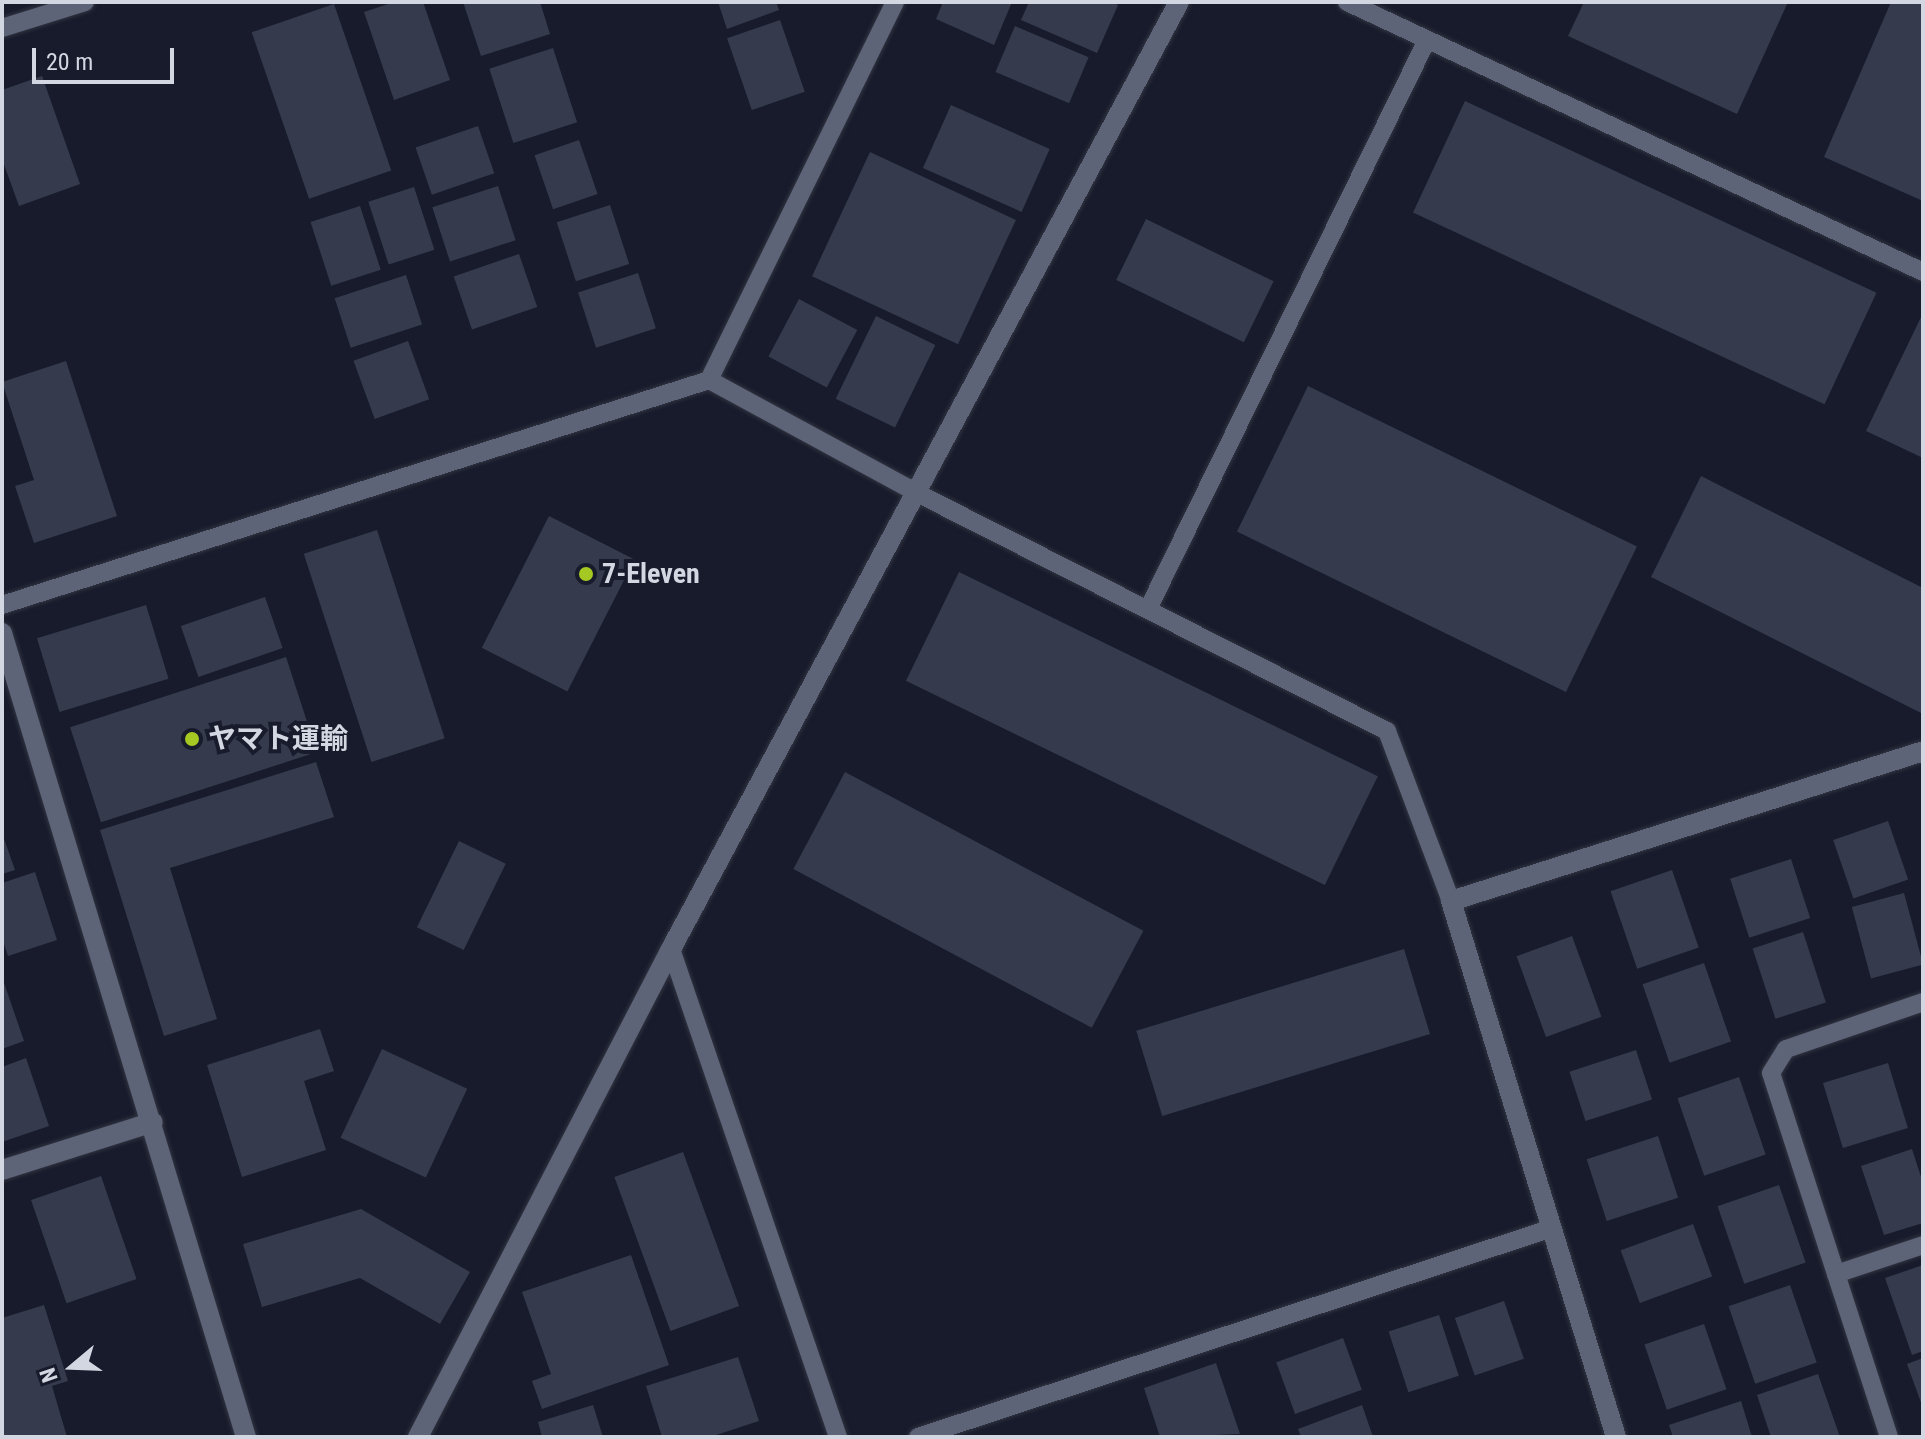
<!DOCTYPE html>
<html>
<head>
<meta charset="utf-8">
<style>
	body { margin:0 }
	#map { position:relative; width:1925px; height:1439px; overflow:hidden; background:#171b2b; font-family:"Roboto Condensed","Noto Sans JP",sans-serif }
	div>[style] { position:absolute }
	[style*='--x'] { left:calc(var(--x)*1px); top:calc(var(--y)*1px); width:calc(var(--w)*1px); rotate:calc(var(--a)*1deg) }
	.building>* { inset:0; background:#353b4d; transform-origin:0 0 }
	.roads { filter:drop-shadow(0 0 2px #323441) drop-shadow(0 0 2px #323441) }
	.service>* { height:18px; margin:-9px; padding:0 9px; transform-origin:9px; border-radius:9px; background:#5e6478 }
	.minor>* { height:20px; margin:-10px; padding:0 10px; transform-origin:10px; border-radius:10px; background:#5e6478 }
	.tertiary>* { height:20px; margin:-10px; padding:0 10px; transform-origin:10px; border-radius:10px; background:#5e6478 }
	.dots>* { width:22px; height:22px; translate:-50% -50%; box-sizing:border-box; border:4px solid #171b2b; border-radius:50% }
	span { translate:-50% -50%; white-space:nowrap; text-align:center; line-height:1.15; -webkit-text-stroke:8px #171b2b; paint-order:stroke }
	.poi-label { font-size:28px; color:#d3d7e2; font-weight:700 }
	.left { translate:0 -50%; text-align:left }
	.frame { position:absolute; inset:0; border:4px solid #d3d7e2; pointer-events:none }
	.north { position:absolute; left:32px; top:1327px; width:80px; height:80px; -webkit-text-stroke:6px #171b2b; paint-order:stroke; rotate:251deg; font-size:22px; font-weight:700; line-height:32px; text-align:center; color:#d3d7e2 }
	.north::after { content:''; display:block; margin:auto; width:28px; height:36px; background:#d3d7e2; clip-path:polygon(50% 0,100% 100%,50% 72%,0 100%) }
	.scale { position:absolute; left:32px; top:48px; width:142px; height:36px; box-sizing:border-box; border:4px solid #d3d7e2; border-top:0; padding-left:10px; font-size:24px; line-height:28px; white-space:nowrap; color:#d3d7e2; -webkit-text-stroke:6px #171b2b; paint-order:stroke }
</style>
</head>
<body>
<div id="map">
	<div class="building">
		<i style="clip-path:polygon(394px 2px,423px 2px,450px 80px,394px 100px,364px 12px)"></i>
		<i style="clip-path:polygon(463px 2px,540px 2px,550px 34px,481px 56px)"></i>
		<i style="clip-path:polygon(718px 2px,776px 2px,779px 10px,727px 29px)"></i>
		<i style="clip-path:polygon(943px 2px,1012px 2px,994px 45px,936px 19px)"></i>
		<i style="clip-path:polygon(1029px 2px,1112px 2px,1118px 5px,1097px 53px,1021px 20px)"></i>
		<i style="clip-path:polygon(1584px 2px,1788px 2px,1737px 114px,1568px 36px)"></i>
		<i style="clip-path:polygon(1891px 2px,1923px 2px,1923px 201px,1824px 157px)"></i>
		<i style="left:334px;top:4px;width:176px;height:87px;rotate:71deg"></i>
		<i style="left:780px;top:20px;width:76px;height:56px;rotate:71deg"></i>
		<i style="left:1015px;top:26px;width:80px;height:50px;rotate:23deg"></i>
		<i style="left:553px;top:48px;width:78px;height:67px;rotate:72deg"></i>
		<i style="clip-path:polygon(42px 76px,80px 184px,19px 206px,2px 159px,2px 90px)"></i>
		<i style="left:1465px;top:101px;width:454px;height:123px;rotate:25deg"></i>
		<i style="left:951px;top:105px;width:108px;height:69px;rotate:24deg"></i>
		<i style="left:478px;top:126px;width:50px;height:66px;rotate:71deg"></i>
		<i style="left:579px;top:140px;width:57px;height:47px;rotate:71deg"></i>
		<i style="left:870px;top:152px;width:161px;height:137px;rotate:25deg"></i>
		<i style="left:498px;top:186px;width:57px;height:69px;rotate:72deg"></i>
		<i style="left:414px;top:187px;width:66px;height:48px;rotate:72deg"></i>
		<i style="left:610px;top:205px;width:62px;height:56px;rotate:72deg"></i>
		<i style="left:360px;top:206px;width:67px;height:52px;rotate:72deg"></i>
		<i style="left:1146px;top:219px;width:142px;height:68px;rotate:26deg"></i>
		<i style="left:519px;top:254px;width:56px;height:69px;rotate:71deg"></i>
		<i style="left:638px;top:273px;width:58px;height:63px;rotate:72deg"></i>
		<i style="left:406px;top:275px;width:52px;height:75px;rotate:72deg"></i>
		<i style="left:799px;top:299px;width:66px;height:65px;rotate:28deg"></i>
		<i style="clip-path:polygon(1923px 313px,1923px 458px,1866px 431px)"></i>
		<i style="left:876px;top:316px;width:66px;height:92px;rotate:26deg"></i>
		<i style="left:408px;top:341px;width:62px;height:58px;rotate:70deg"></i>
		<i style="clip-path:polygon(66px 361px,117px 516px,34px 543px,15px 486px,34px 480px,2px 382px)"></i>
		<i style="left:1308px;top:386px;width:366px;height:162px;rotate:26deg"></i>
		<i style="clip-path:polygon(1701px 476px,1923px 588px,1923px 714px,1651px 577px)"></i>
		<i style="left:549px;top:516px;width:96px;height:148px;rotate:27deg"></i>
		<i style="left:377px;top:530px;width:219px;height:77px;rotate:72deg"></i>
		<i style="left:959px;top:572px;width:466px;height:121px;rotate:26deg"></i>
		<i style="left:265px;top:597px;width:54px;height:89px;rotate:71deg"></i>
		<i style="left:146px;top:605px;width:77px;height:114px;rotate:73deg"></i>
		<i style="left:286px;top:657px;width:100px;height:227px;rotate:72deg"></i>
		<i style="clip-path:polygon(316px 762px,334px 817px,170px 868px,217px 1019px,164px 1036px,100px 830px)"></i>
		<i style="left:845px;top:772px;width:338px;height:110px;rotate:28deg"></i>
		<i style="left:1888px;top:821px;width:62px;height:58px;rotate:71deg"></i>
		<i style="clip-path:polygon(2px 833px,15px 870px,2px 874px)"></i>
		<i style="left:459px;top:841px;width:52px;height:96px;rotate:26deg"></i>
		<i style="left:1791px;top:859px;width:62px;height:64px;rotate:72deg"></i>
		<i style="left:1672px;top:870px;width:82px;height:65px;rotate:71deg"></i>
		<i style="clip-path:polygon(35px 872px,57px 940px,8px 956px,2px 938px,2px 883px)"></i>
		<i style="left:1904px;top:893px;width:74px;height:54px;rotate:75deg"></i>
		<i style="left:1803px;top:932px;width:74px;height:53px;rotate:72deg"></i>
		<i style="left:1572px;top:936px;width:86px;height:59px;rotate:70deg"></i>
		<i style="left:1404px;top:949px;width:89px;height:280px;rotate:73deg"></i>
		<i style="left:1704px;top:963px;width:83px;height:65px;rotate:71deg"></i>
		<i style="clip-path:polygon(2px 977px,24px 1041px,2px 1049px)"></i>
		<i style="clip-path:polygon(320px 1029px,334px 1071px,304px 1081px,326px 1150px,242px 1177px,207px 1065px)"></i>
		<i style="left:382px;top:1049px;width:94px;height:98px;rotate:25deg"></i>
		<i style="left:1636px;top:1050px;width:52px;height:70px;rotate:72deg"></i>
		<i style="clip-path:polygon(26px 1058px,49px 1126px,2px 1142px,2px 1067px)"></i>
		<i style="left:1888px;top:1063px;width:68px;height:68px;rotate:73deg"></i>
		<i style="left:1739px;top:1077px;width:82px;height:65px;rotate:71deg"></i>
		<i style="left:1658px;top:1136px;width:65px;height:75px;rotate:72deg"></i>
		<i style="clip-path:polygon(1912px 1149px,1923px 1183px,1923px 1223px,1884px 1235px,1861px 1166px)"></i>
		<i style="left:683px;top:1152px;width:164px;height:73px;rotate:70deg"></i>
		<i style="left:101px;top:1176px;width:109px;height:74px;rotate:71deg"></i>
		<i style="left:1779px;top:1185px;width:82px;height:65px;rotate:71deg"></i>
		<i style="clip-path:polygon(361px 1209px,470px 1272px,440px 1324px,360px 1278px,262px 1307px,243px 1244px)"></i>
		<i style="left:1693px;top:1224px;width:56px;height:77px;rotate:70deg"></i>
		<i style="clip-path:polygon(631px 1255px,669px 1365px,542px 1409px,532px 1381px,551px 1374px,522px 1292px)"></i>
		<i style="clip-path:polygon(1923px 1265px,1923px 1351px,1912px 1355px,1885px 1278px)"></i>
		<i style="left:1790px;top:1285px;width:82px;height:65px;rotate:71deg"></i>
		<i style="left:1504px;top:1301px;width:61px;height:52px;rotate:71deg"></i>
		<i style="clip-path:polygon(44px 1305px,68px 1381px,52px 1386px,67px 1437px,2px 1437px,2px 1318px)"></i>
		<i style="left:1439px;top:1315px;width:64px;height:53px;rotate:72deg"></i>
		<i style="left:1704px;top:1324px;width:69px;height:63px;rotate:71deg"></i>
		<i style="left:1343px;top:1338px;width:55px;height:71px;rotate:70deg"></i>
		<i style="clip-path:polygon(738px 1357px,759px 1421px,710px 1437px,662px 1437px,646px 1386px)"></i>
		<i style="clip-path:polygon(1923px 1358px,1923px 1408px,1907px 1364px)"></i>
		<i style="clip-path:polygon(1216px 1363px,1240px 1434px,1160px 1437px,1144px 1388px)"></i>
		<i style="clip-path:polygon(1818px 1374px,1840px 1437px,1771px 1437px,1757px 1395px)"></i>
		<i style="clip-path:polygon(1741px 1401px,1752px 1437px,1673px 1437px,1669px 1425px)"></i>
		<i style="clip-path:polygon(593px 1405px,603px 1437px,542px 1437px,538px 1422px)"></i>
		<i style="clip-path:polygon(1362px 1405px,1373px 1437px,1301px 1437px,1298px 1429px)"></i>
	</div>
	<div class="roads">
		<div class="service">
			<i style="--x:1347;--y:2;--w:636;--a:25.11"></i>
			<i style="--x:2;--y:28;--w:87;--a:-17.4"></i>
			<i style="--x:709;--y:380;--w:234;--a:28.5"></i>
			<i style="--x:915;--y:492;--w:529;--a:26.86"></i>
			<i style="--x:1387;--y:731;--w:182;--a:69.4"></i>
			<i style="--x:2;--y:605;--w:742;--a:-17.65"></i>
			<i style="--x:709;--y:380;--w:421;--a:-63.8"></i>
			<i style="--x:1148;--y:609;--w:631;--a:-63.88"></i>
			<i style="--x:671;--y:949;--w:516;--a:71.11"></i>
			<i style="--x:1836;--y:1274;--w:211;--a:-107.9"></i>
			<i style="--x:1771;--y:1073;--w:28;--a:-58"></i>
			<i style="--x:1786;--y:1049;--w:145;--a:-18.9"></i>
			<i style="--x:918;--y:1437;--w:668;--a:-18.24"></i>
			<i style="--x:1889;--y:1437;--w:171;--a:-108"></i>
			<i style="--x:1836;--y:1274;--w:92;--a:-18.4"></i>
		</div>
		<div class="minor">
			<i style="--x:2;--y:633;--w:840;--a:73.12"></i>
			<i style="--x:2;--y:1170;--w:158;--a:-17.6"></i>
			<i style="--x:1616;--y:1437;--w:561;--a:-107.11"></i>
			<i style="--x:1451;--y:901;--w:495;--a:-17.6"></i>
		</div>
		<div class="tertiary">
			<i style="--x:418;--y:1437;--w:550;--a:-62.6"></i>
			<i style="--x:671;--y:949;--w:1075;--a:-61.79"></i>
		</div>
	</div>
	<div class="dots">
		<i style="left:586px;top:574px;background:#a6c822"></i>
		<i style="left:192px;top:739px;background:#a6c822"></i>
	</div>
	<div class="poi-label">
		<span class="left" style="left:602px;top:574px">7-Eleven</span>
		<span class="left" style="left:208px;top:739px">ヤマト運輸</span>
	</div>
	<div class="frame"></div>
	<div class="north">N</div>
	<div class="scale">20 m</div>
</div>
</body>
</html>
